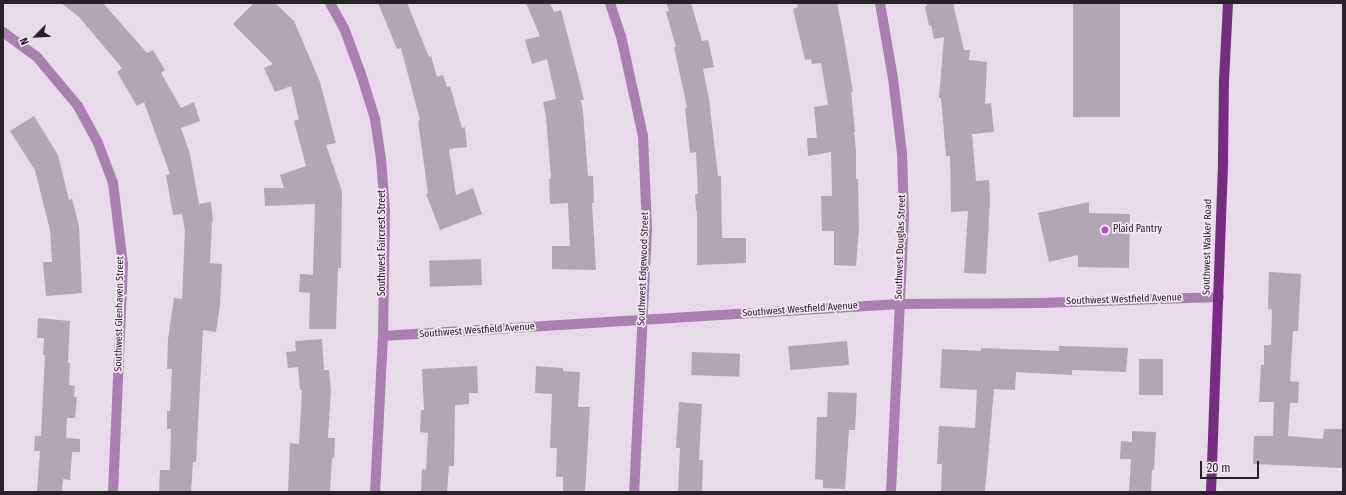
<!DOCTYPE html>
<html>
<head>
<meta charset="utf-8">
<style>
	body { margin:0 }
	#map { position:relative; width:1346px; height:495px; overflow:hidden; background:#e7dae9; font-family:"Fira Sans Condensed",sans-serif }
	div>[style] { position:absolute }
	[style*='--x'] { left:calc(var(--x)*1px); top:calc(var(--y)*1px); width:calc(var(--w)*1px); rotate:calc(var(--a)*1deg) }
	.building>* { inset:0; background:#b3a6b4; transform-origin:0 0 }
	.minor>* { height:10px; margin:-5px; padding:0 5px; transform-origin:5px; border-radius:5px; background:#a881ae }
	.major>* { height:10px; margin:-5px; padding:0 5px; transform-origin:5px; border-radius:5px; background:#762c80 }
	.dots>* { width:11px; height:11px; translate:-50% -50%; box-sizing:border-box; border:2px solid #f5e7f6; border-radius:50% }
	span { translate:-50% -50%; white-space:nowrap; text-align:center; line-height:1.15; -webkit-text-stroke:3.5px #f5e7f6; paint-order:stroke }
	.poi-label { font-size:10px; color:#272227 }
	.left { translate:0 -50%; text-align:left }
	.street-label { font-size:10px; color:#272227 }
	.frame { position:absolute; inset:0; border:4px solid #272227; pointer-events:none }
	.north { position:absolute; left:16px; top:16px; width:40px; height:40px; -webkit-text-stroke:3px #f5e7f6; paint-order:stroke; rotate:246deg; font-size:11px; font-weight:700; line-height:16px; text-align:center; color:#272227 }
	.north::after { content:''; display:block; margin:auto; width:14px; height:18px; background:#272227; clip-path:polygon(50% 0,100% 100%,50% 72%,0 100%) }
	.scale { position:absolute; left:1200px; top:461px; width:59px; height:18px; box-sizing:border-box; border:2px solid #272227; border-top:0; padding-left:5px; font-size:12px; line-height:14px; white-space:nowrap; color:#272227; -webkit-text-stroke:3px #f5e7f6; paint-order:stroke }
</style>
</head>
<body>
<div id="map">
	<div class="building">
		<i style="clip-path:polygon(61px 3px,103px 3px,147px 53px,153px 50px,165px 70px,161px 73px,181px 108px,194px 102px,200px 121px,181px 128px,190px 154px,199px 204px,211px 202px,213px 221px,212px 221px,210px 263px,222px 264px,220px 305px,216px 332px,203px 330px,196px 462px,193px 462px,191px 492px,159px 492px,160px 470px,170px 470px,171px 429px,167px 429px,167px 411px,170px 411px,172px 369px,167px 369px,168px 339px,174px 298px,182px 299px,185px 231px,182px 214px,173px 215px,166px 175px,170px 174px,144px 102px,137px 106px,117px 72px,122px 68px,79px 17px)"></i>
		<i style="clip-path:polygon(254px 3px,275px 3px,294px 21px,320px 82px,336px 143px,326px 145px,342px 191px,341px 268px,338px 268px,336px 329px,309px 329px,310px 293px,299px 292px,300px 274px,313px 275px,315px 204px,265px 206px,264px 188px,284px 188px,280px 175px,306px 166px,294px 121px,299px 119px,291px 86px,275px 92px,264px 68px,273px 64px,233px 24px)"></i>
		<i style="clip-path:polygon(378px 3px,407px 3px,429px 57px,431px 56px,437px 77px,443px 75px,447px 87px,450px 86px,462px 128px,465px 127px,467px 147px,449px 149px,456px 195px,473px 188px,482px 214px,440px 230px,426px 194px,428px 193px,418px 121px,420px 120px,401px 48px,397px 49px)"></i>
		<i style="clip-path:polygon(526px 3px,550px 3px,554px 12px,561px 10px,580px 83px,584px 100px,581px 100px,583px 112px,588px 176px,593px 176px,594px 203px,592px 203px,596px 270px,552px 269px,552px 246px,570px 246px,568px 203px,550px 204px,549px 179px,551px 179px,546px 117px,543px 102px,556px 99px,547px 59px,532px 64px,525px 40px,540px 36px)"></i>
		<i style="clip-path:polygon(666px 3px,691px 3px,702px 41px,708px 40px,714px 67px,703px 69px,709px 99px,718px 176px,721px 176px,722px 238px,746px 238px,746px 263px,697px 265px,697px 210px,696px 210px,695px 194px,698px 194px,696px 152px,690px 153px,685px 108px,687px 107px,674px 47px,676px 47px,666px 12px,669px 11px)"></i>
		<i style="clip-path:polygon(797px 3px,837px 3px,842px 27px,853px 92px,851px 92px,855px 132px,854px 132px,856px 151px,856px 179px,858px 179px,859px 229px,856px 266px,834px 265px,834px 231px,822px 231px,821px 196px,832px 196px,831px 152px,808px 156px,807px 138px,817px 138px,814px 107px,828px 105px,821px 63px,812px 64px,811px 59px,805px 60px,793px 9px,798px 7px)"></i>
		<i style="clip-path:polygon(926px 3px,953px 3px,964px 50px,970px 50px,969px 60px,987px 62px,985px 104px,991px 103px,994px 132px,972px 134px,976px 181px,989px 180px,990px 200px,986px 274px,964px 273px,968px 211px,951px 212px,950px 156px,946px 156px,941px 98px,939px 98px,944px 37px,934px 39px,931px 25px,929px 26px,925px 7px,927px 6px)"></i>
		<i style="left:1073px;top:3px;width:47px;height:114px"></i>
		<i style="clip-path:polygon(34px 116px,58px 155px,69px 200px,72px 199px,79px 226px,82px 293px,46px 296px,43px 262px,52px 262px,50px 230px,35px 170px,10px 131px)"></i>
		<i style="clip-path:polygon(1089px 202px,1089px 213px,1130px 214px,1129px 268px,1078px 267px,1078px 255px,1049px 262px,1038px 213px)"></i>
		<i style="left:481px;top:259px;width:26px;height:52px;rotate:88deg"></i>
		<i style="clip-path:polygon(1269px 272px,1301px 274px,1298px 331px,1293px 331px,1290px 381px,1299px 382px,1298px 403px,1290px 403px,1288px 436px,1323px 439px,1324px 429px,1343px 429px,1343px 468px,1253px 464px,1254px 436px,1273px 436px,1274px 402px,1259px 402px,1261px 365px,1264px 365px,1264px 345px,1271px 345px,1272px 310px,1268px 309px)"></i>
		<i style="clip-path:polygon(38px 318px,70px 321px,68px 363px,70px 363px,69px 385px,75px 386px,74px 397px,77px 397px,75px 418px,67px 418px,66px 438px,80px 439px,80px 452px,72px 452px,70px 480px,63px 479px,62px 492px,37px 492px,40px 451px,34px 451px,35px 436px,41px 436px,45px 355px,43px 355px,44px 338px,37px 338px)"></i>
		<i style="clip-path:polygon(322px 339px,324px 370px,329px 370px,331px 390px,328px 438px,335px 438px,334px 458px,332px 458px,330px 492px,288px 492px,290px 443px,299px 444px,302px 390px,300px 390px,298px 367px,288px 368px,286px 352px,296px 351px,295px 341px)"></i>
		<i style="left:847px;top:341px;width:24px;height:59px;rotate:85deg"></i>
		<i style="clip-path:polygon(1059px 346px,1128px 348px,1126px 372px,1072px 370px,1072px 375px,1016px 372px,1015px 390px,994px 389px,985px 492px,941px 492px,942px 464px,937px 464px,939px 426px,975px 428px,977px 390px,940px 388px,942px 349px,981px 351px,981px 348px,1059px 351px)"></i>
		<i style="left:692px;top:352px;width:48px;height:23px;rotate:2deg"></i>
		<i style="left:1139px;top:359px;width:24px;height:36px"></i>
		<i style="clip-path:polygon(477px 366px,478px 393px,469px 393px,469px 404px,455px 405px,454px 466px,449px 466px,447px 492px,421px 492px,422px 469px,426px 470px,428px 433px,420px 432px,421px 410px,424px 410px,422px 369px)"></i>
		<i style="clip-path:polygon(536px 366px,563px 368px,563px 371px,580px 372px,578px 407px,590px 407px,585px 492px,563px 492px,563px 477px,556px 477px,557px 448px,550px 448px,552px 394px,535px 393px)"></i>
		<i style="clip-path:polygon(828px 392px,857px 393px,855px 430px,849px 430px,845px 489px,823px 488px,823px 480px,815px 479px,817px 417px,827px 417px)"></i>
		<i style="clip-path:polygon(679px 402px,702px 404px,699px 460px,703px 460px,702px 492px,678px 492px,680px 448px,676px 448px)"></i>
		<i style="clip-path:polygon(1132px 431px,1156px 432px,1154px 470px,1152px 470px,1151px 492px,1129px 492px,1131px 459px,1120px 459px,1121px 441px,1132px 442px)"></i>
	</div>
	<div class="minor">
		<i style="--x:330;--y:3;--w:29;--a:61"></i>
		<i style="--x:344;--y:28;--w:49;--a:69.7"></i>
		<i style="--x:361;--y:74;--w:47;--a:72.7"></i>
		<i style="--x:375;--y:119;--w:40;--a:81.5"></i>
		<i style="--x:381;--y:159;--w:51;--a:85.5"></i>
		<i style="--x:385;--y:210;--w:126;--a:90.9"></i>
		<i style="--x:383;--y:336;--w:156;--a:92.9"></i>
		<i style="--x:610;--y:3;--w:35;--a:72"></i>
		<i style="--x:621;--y:36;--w:102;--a:77.6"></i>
		<i style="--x:643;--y:136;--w:93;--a:87.5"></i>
		<i style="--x:647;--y:229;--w:263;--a:92.8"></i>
		<i style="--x:880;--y:3;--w:76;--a:80.2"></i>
		<i style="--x:893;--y:78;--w:76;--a:83.2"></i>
		<i style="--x:902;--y:153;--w:63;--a:88.2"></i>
		<i style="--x:904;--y:216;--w:276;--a:92.7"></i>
		<i style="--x:3;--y:32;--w:42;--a:36.3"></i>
		<i style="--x:37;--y:57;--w:64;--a:50.1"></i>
		<i style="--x:78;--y:106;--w:42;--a:61.6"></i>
		<i style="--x:98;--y:143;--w:43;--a:69.4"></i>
		<i style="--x:113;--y:183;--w:82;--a:83"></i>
		<i style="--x:123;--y:264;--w:228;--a:92.5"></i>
		<i style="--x:383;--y:336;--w:517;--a:-3.55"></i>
		<i style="--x:899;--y:304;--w:142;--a:-0.4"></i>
		<i style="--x:1041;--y:303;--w:178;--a:-1.9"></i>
	</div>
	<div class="major">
		<i style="--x:1211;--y:492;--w:332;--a:-87.9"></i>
		<i style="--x:1223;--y:160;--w:80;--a:-89.3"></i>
		<i style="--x:1224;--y:80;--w:77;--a:-87"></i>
	</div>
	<div class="dots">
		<i style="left:1105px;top:230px;background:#af52bc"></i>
	</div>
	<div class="poi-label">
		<span class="left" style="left:1113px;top:230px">Plaid Pantry</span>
	</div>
	<div class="street-label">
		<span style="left:383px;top:243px;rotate:-90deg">Southwest Faircrest Street</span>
		<span style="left:901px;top:247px;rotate:-88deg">Southwest Douglas Street</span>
		<span style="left:1208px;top:247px;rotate:-89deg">Southwest Walker Road</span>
		<span style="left:644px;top:269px;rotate:-88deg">Southwest Edgewood Street</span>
		<span style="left:1124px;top:300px;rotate:-2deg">Southwest Westfield Avenue</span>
		<span style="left:800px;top:310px;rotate:-4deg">Southwest Westfield Avenue</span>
		<span style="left:120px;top:314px;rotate:-89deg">Southwest Glenhaven Street</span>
		<span style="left:477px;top:331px;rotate:-4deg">Southwest Westfield Avenue</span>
	</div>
	<div class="frame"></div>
	<div class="north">N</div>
	<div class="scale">20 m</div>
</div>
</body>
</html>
